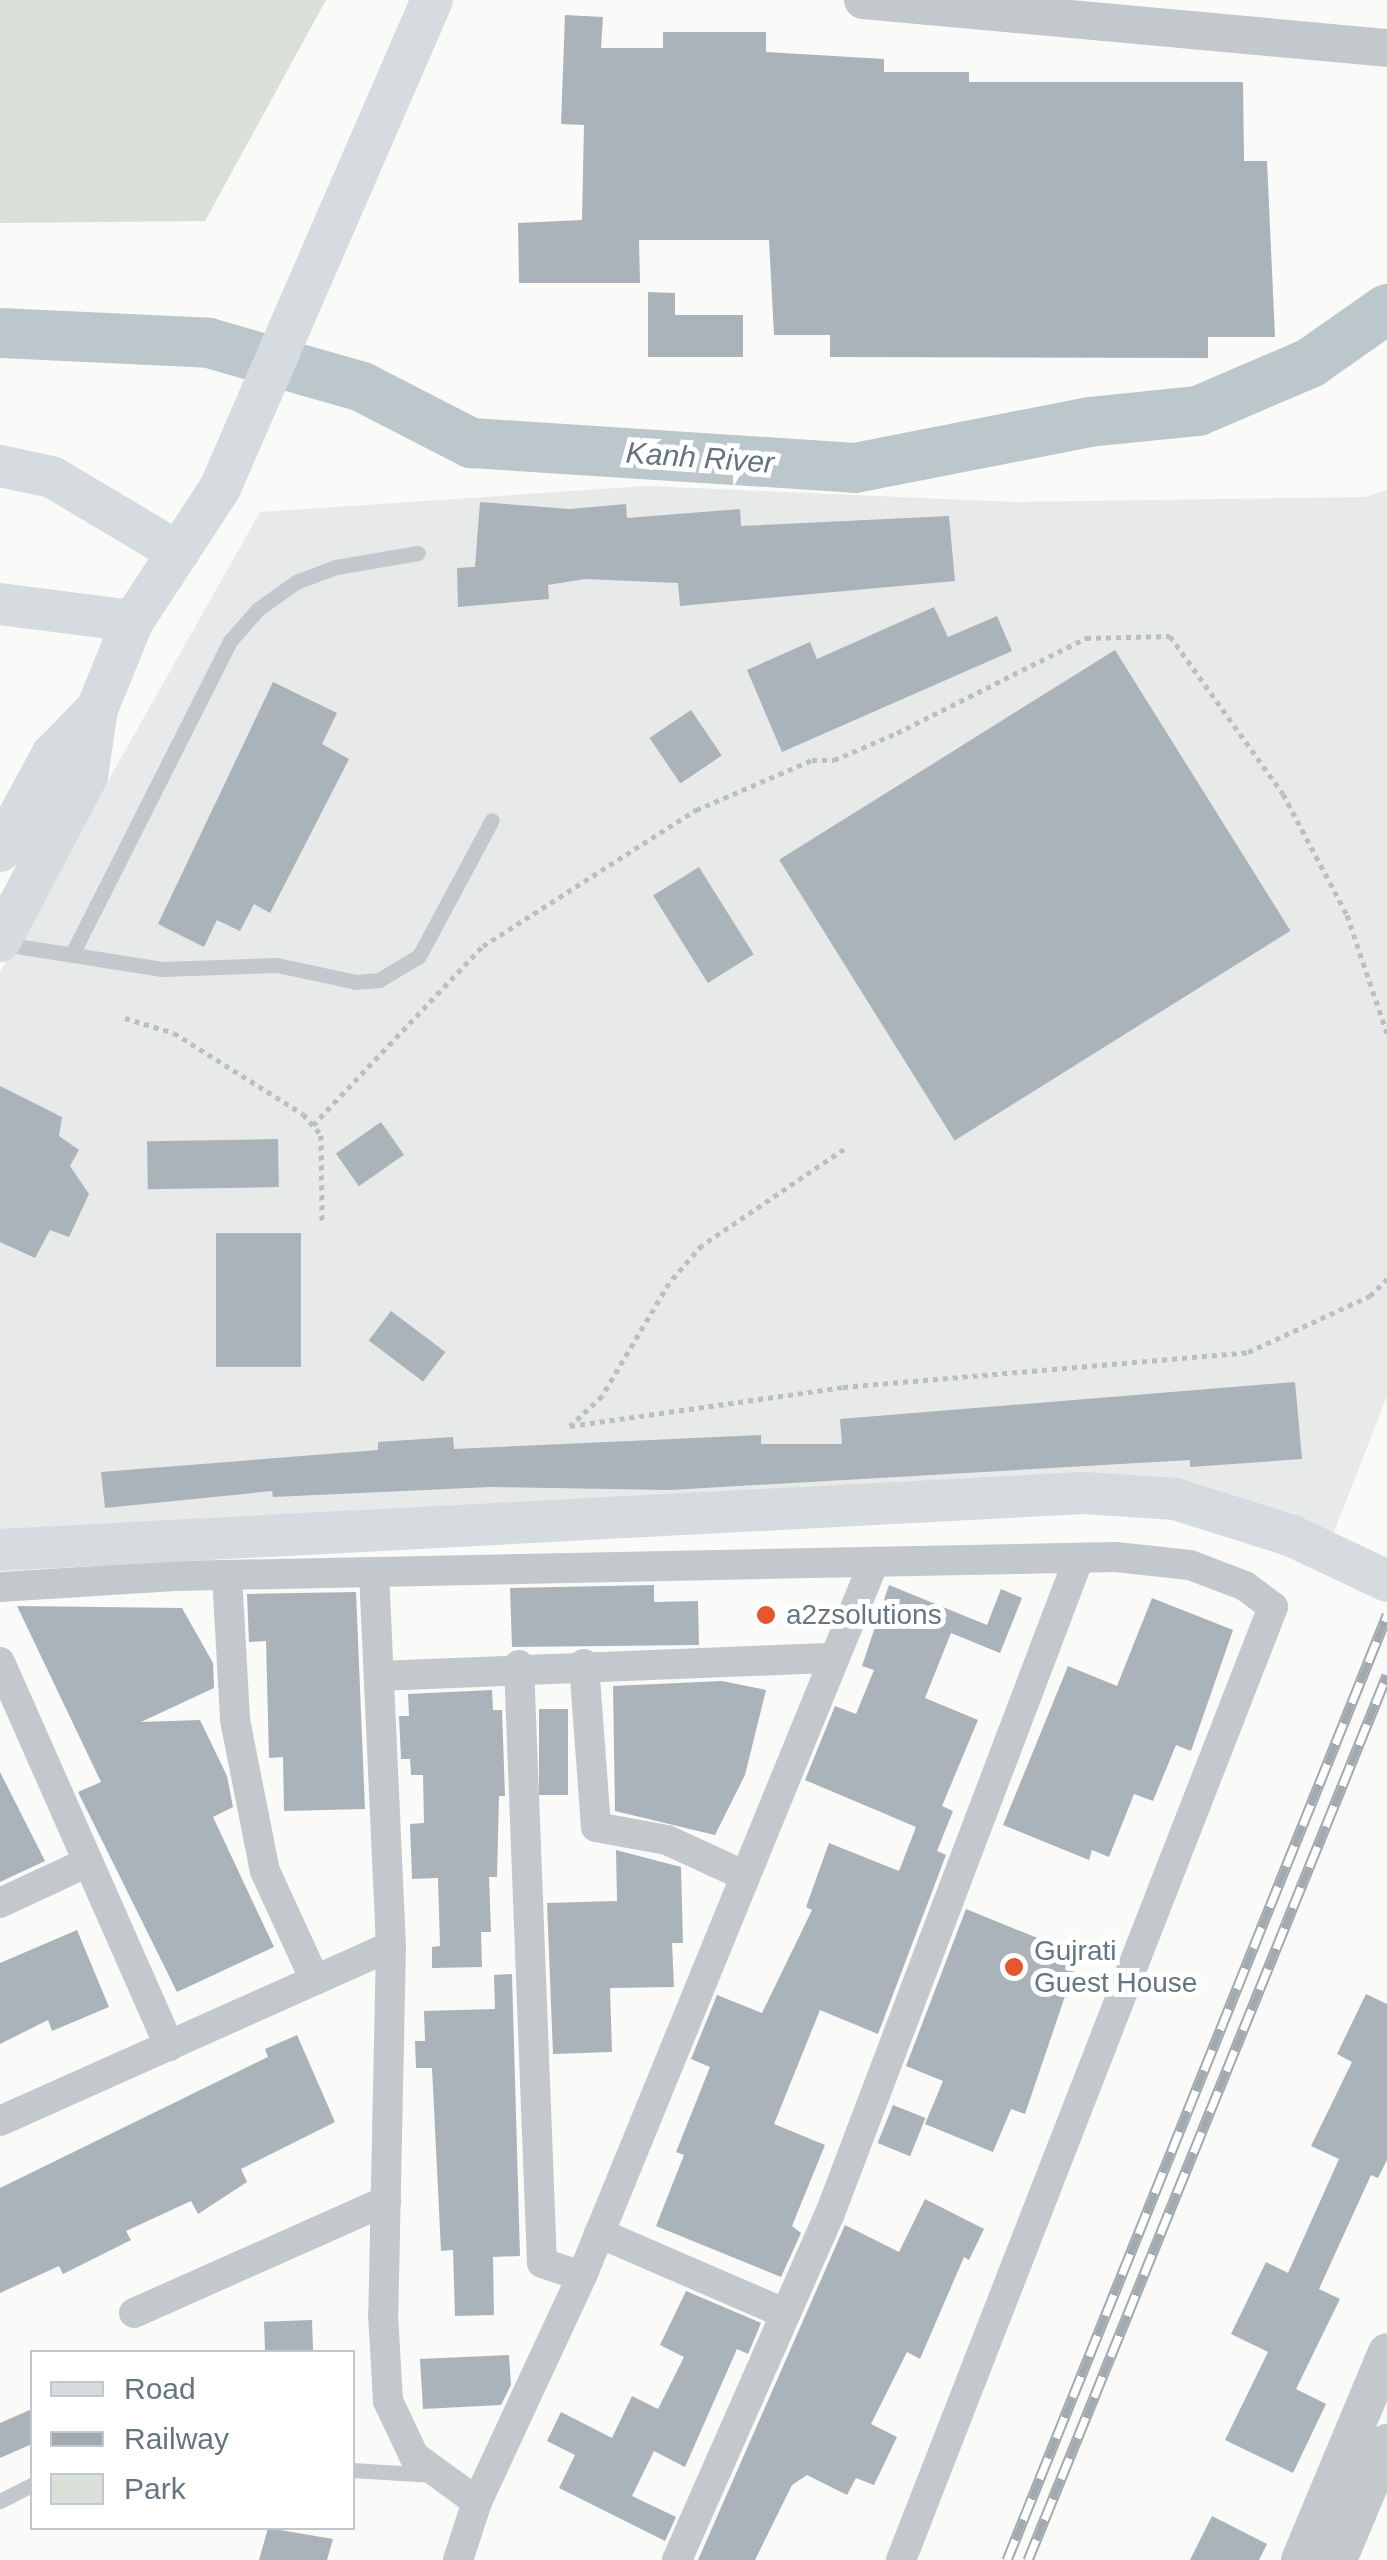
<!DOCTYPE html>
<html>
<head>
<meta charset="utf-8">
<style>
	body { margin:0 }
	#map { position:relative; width:1387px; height:2560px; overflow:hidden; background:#fafaf8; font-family:Helvetica,sans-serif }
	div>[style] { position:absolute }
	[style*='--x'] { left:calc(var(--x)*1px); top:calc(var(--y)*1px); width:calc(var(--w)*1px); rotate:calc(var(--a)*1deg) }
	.built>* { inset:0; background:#e8e9e9 }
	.green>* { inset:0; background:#dadfd7 }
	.river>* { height:50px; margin:-25px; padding:0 25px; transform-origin:25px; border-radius:25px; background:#bbc7cb }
	.building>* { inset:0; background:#aab3b9; transform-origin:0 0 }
	.path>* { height:5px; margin-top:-2.5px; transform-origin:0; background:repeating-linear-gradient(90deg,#bbbfc2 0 5px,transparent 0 10px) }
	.service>* { height:15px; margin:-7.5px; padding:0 7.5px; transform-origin:7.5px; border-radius:7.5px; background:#c3c8cc }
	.minor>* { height:30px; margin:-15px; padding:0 15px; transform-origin:15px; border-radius:15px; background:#c3c8cc }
	.tertiary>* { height:38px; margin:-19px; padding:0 19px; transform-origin:19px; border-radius:19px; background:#c3c8cc }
	.secondary>* { height:42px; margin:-21px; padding:0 21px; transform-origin:21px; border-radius:21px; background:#d6dbdf }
	.rail>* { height:11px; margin-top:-5.5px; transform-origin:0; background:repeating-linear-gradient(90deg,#fff 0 22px,#a2aab0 0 44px); box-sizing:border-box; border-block:2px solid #a2aab0 }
	.dots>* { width:28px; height:28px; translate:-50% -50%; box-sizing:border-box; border:5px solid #fff; border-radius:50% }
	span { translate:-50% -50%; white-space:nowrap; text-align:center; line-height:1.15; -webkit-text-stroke:10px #fff; paint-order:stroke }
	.poi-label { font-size:28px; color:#657683 }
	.left { translate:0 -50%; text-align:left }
	.water-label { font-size:30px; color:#60757c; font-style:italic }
	.legend { position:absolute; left:30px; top:2350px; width:325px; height:180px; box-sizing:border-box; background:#fff; border:2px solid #c1c8cd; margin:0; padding:12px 18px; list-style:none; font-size:30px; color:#657683 }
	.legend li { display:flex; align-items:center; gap:20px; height:50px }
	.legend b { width:50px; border:2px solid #c1c8cd }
</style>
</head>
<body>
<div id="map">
	<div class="built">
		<i style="clip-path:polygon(646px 486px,1015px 502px,1365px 497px,1387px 490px,1387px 1396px,1329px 1545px,1243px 1505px,0 1532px,0 972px,260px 512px)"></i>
	</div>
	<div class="green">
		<i style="clip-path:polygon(0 0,326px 0,205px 221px,0 223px)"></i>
	</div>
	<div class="river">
		<i style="--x:0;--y:333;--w:209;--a:2.7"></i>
		<i style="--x:209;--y:343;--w:159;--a:16"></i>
		<i style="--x:362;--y:387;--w:123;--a:27.2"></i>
		<i style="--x:471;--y:443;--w:385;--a:3.7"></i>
		<i style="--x:855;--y:468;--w:238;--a:-11.1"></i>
		<i style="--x:1089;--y:422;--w:110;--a:-5.8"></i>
		<i style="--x:1198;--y:411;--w:122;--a:-23.2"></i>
		<i style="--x:1310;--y:363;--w:94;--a:-35"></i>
	</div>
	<div class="building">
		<i style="clip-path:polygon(565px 15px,603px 17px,601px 48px,663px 48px,663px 32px,766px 32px,766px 52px,884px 59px,884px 72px,969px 72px,969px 82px,1243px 82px,1244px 161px,1267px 161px,1275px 337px,1208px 337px,1208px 358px,830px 357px,830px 335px,774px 335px,769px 240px,639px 240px,640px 283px,519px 283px,518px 223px,582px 220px,584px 125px,561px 124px)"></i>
		<i style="clip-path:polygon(648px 292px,675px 293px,675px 315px,743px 315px,743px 357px,648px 357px)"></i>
		<i style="clip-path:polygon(480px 502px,570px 509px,626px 504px,627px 518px,740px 509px,741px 526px,949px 516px,955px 581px,680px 606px,678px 583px,585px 579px,548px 585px,549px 599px,458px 607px,457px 568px,475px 567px)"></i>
		<i style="clip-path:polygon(934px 607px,948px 637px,997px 616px,1012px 651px,782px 752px,747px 670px,810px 642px,817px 659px)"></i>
		<i style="left:1115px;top:650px;width:331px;height:396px;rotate:58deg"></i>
		<i style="clip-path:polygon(273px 682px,337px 713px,322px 744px,349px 759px,270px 913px,254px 904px,240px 931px,217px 920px,204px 947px,158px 924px)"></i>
		<i style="left:691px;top:710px;width:55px;height:50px;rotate:56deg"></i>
		<i style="left:699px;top:867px;width:103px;height:54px;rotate:58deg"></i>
		<i style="clip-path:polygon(0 1086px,62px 1117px,59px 1136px,79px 1150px,70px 1166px,89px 1194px,69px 1237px,50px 1230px,35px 1258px,0 1242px)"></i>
		<i style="left:381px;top:1122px;width:40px;height:55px;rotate:55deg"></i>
		<i style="left:278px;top:1139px;width:48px;height:131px;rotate:89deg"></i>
		<i style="left:301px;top:1233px;width:134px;height:85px;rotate:90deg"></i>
		<i style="left:391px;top:1311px;width:68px;height:37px;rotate:37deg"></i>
		<i style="clip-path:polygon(1295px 1382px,1302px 1459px,1190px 1467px,1190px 1460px,670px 1490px,490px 1487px,273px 1497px,272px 1491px,105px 1508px,101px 1472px,378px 1450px,378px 1442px,453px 1437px,454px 1449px,761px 1435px,761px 1444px,842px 1444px,840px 1419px)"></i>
		<i style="clip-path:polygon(654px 1585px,654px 1602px,698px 1601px,699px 1645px,512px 1647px,510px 1588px)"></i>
		<i style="clip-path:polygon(889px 1585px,987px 1625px,1001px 1589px,1022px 1598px,1000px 1653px,951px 1633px,925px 1698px,978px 1720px,942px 1806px,953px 1811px,937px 1851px,946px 1855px,878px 2034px,820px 2010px,774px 2124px,825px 2145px,792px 2226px,801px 2233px,781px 2277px,656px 2226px,684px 2155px,676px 2152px,710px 2067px,691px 2059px,717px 1995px,762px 2013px,812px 1910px,806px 1907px,829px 1843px,899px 1871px,916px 1827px,805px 1780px,835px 1706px,856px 1714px,874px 1670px,862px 1666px)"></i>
		<i style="clip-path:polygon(356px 1592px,365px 1809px,284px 1811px,283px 1757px,269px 1758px,266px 1641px,249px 1642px,247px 1594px)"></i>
		<i style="clip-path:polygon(1152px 1598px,1233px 1630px,1191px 1751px,1176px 1745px,1153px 1801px,1134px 1794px,1109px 1857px,1092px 1850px,1089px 1860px,1003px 1825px,1068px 1666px,1117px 1686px)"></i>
		<i style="clip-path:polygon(17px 1606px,182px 1608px,213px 1663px,214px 1688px,141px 1722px,200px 1720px,227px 1776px,233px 1807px,213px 1817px,274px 1947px,177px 1992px,78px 1792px,101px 1782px)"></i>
		<i style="clip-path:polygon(722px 1681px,766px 1690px,745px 1775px,715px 1835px,615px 1811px,613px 1686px)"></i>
		<i style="clip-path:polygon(492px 1690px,493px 1710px,502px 1710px,505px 1796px,499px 1796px,497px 1877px,489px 1877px,491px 1932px,481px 1932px,482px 1967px,432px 1968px,432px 1947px,440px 1946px,438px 1878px,412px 1879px,410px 1824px,424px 1823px,423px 1775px,411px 1775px,410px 1759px,401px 1759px,399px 1716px,409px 1716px,408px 1694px)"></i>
		<i style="left:539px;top:1709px;width:29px;height:86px"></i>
		<i style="clip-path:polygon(0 1772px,45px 1861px,0 1882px)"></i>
		<i style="clip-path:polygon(616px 1850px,681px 1867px,683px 1943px,672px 1943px,674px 1987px,610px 1988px,612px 2052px,553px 2054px,547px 1903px,617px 1901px)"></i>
		<i style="clip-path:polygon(966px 1909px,1079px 1955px,1025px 2114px,1011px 2109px,993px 2152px,925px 2124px,943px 2081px,906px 2066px)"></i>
		<i style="clip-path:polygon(77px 1930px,109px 2007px,52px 2031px,48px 2020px,0 2044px,0 1963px)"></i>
		<i style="clip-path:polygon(512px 1974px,520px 2256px,493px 2257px,494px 2315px,455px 2316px,453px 2250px,441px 2251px,432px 2068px,416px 2068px,415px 2041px,425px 2041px,424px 2011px,495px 2009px,494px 1975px)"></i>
		<i style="clip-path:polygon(1366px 1994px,1387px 2004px,1387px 2160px,1378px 2178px,1371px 2175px,1319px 2289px,1340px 2299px,1296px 2389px,1326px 2404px,1293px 2473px,1225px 2440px,1268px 2352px,1231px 2334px,1266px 2262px,1288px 2273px,1339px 2159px,1311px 2146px,1352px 2062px,1337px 2054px)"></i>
		<i style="clip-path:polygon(297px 2035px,335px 2122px,241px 2169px,247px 2182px,198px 2214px,191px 2201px,126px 2231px,131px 2240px,63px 2274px,59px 2266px,0 2293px,0 2188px,268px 2057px,265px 2049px)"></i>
		<i style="left:893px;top:2105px;width:35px;height:41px;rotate:22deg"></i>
		<i style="clip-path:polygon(925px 2199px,984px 2229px,969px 2260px,964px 2257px,920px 2359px,907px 2352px,871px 2424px,897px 2437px,874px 2485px,856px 2478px,847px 2495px,807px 2475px,792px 2485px,755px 2560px,698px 2560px,845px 2225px,899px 2252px)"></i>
		<i style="clip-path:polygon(686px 2291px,761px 2323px,748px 2354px,737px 2349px,685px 2467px,654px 2451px,632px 2496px,676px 2517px,665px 2541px,559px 2488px,575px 2455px,547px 2441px,561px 2412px,612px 2438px,632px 2396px,658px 2409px,684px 2357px,660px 2345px)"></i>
		<i style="left:312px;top:2320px;width:32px;height:48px;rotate:88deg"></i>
		<i style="clip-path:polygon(509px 2355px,511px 2385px,501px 2405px,423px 2409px,420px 2359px)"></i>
		<i style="clip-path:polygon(32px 2409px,32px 2444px,0 2458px,0 2423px)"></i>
		<i style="clip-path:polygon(1212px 2516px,1267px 2544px,1259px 2560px,1190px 2560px)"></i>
		<i style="clip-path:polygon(268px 2528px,333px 2539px,327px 2560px,259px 2560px)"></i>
	</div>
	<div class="path">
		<i style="--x:125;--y:1018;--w:51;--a:17"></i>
		<i style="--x:174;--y:1033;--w:152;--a:32.1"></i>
		<i style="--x:303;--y:1114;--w:28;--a:49"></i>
		<i style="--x:321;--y:1135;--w:87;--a:89.3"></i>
		<i style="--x:313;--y:1125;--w:247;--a:-46.5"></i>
		<i style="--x:483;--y:946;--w:253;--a:-32.6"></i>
		<i style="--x:696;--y:810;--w:126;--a:-23.3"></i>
		<i style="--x:812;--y:760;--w:22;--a:0"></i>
		<i style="--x:834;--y:760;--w:69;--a:-23.2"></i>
		<i style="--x:897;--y:733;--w:212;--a:-26.7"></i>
		<i style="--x:1086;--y:638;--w:84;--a:-1.4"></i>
		<i style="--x:1170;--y:636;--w:194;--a:54.4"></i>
		<i style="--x:1283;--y:794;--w:137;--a:62.1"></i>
		<i style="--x:1347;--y:915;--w:125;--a:71.3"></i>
		<i style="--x:844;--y:1149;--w:171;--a:145.9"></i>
		<i style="--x:702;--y:1245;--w:50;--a:131"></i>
		<i style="--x:669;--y:1283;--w:131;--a:120.7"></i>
		<i style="--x:602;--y:1396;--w:44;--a:136.8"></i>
		<i style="--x:570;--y:1426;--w:276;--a:-8.1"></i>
		<i style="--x:843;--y:1387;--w:407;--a:-4.9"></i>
		<i style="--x:1248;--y:1352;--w:134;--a:-24.7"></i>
		<i style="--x:1370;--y:1296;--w:24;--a:-45"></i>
	</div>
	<div class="service">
		<i style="--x:4;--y:944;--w:160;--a:9"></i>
		<i style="--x:162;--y:969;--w:115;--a:-2"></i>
		<i style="--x:277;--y:965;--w:81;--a:12.1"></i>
		<i style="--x:356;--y:982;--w:23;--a:-5"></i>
		<i style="--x:379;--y:980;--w:47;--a:-31"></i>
		<i style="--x:419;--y:956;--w:154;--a:-61.8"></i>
		<i style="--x:72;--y:954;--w:351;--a:-63.2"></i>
		<i style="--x:230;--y:641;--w:43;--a:-48.8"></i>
		<i style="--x:258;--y:609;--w:47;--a:-35.4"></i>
		<i style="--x:296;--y:582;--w:43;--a:-20.6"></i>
		<i style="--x:336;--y:567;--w:83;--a:-9.7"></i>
		<i style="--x:352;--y:2470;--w:81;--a:3.5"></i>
		<i style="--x:0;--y:2501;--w:36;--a:-27"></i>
	</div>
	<div class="minor">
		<i style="--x:374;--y:1572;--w:374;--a:87.4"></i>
		<i style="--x:391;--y:1946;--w:368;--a:91.2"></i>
		<i style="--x:383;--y:2314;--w:87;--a:86.7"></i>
		<i style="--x:388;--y:2401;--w:61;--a:64.7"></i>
		<i style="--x:414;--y:2456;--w:78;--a:36.1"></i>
		<i style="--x:227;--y:1575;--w:145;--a:86.8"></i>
		<i style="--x:235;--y:1720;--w:154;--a:78.8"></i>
		<i style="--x:265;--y:1871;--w:120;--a:65.4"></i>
		<i style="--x:0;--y:1587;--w:175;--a:-3.6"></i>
		<i style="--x:175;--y:1576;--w:941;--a:-1.16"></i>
		<i style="--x:1116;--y:1557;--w:74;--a:6.2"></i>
		<i style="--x:1190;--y:1565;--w:59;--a:20.9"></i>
		<i style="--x:1245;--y:1586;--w:35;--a:37"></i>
		<i style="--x:1273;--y:1607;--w:1023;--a:111.32"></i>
		<i style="--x:0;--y:1662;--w:420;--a:66.2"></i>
		<i style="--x:584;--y:1664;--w:163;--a:85.8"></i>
		<i style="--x:596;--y:1827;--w:72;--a:10.4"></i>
		<i style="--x:667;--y:1840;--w:84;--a:24.7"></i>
		<i style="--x:519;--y:1665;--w:598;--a:87.8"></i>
		<i style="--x:542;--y:2263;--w:42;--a:18"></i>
		<i style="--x:379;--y:1676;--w:455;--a:-2.3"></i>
		<i style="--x:0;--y:1903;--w:97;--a:-25"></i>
		<i style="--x:0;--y:2121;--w:428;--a:-24.1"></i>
		<i style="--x:599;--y:2233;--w:202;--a:23.4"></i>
		<i style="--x:134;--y:2313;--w:276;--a:-24"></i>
		<i style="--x:458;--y:2560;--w:61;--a:-71.9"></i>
		<i style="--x:477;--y:2502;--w:249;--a:-65.1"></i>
		<i style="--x:582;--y:2276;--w:771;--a:-67.76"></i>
		<i style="--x:677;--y:2560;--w:376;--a:-66.2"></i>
		<i style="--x:829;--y:2216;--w:704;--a:-69.2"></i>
	</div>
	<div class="tertiary">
		<i style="--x:863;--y:0;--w:526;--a:5.23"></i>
		<i style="--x:1300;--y:2560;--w:225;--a:-67.3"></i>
		<i style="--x:1338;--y:2560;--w:127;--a:-67.3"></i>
	</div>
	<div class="secondary">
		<i style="--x:0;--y:466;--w:53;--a:11.9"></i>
		<i style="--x:52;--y:477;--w:147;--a:30.8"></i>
		<i style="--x:0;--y:604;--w:134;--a:7.3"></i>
		<i style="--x:0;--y:851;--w:109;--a:-61.6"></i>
		<i style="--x:52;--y:755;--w:64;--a:-45.6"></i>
		<i style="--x:0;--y:941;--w:187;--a:-62.2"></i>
		<i style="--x:87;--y:776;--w:68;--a:-81.5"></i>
		<i style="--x:97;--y:709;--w:95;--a:-67.8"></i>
		<i style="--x:133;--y:621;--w:159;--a:-56.8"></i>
		<i style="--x:220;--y:488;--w:532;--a:-66.52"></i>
		<i style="--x:0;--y:1550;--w:1085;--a:-3.01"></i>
		<i style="--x:1084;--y:1493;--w:91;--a:3.8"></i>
		<i style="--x:1175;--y:1499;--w:123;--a:17.5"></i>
		<i style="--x:1292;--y:1536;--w:105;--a:25.3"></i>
	</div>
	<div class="rail">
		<i style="--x:1007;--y:2560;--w:1019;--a:-68.09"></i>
		<i style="--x:1028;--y:2560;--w:955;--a:-67.92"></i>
	</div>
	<div class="dots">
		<i style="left:766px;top:1615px;background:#e4572e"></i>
		<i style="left:1014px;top:1967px;background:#e4572e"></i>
	</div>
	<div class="poi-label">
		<span class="left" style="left:786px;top:1615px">a2zsolutions</span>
		<span class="left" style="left:1034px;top:1967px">Gujrati<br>Guest House</span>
	</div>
	<div class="water-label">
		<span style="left:700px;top:458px;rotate:4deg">Kanh River</span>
	</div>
	<ul class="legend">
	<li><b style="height:12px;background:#d6dbdf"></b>Road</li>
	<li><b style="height:12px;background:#a2aab0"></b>Railway</li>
	<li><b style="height:28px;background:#dadfd7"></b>Park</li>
	</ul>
</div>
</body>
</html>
